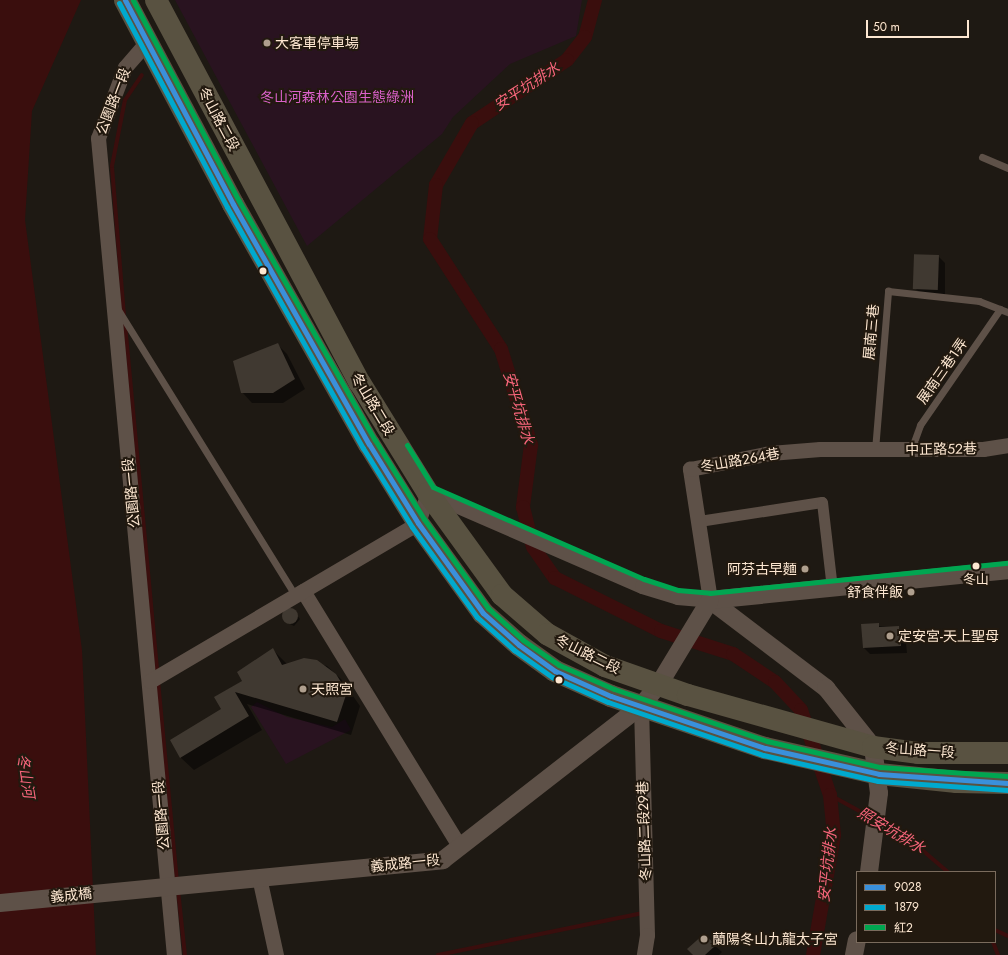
<!DOCTYPE html>
<html>
<head>
<meta charset="utf-8">
<style>
	body { margin:0 }
	#map { position:relative; width:1008px; height:955px; overflow:hidden; background:#1e1913; font-family:Jost,"Noto Sans TC",sans-serif }
	div>[style] { position:absolute }
	[style*='--x'] { left:calc(var(--x)*1px); top:calc(var(--y)*1px); width:calc(var(--w)*1px); rotate:calc(var(--a)*1deg) }
	.green>* { inset:0; background:#291320 }
	.water>* { inset:0; background:#3a0e0d }
	.shadow>* { inset:0; background:#0007 }
	.stream>* { height:4px; margin:-2px; padding:0 2px; transform-origin:2px; border-radius:2px; background:#3a0e0d }
	.canal>* { height:14px; margin:-7px; padding:0 7px; transform-origin:7px; border-radius:7px; background:#3a0e0d }
	.building>* { inset:0; background:#403931; transform-origin:0 0 }
	.round { border-radius:50% }
	.service>* { height:7px; margin:-3.5px; padding:0 3.5px; transform-origin:3.5px; border-radius:3.5px; background:#5e5148 }
	.pedestrian>* { height:11px; margin:-5.5px; padding:0 5.5px; transform-origin:5.5px; border-radius:5.5px; background:#5e5148 }
	.minor>* { height:15px; margin:-7.5px; padding:0 7.5px; transform-origin:7.5px; border-radius:7.5px; background:#5e5148 }
	.tertiary>* { height:18px; margin:-9px; padding:0 9px; transform-origin:9px; border-radius:9px; background:#5e5148 }
	.primary>* { height:22px; margin:-11px; padding:0 11px; transform-origin:11px; border-radius:11px; background:#595241 }
	.bus-1>* { height:5px; margin:-2.5px; padding:0 2.5px; transform-origin:2.5px; border-radius:2.5px; background:#3a90db }
	.bus-2>* { height:5px; margin:-2.5px; padding:0 2.5px; transform-origin:2.5px; border-radius:2.5px; background:#00a9ce }
	.bus-3>* { height:5px; margin:-2.5px; padding:0 2.5px; transform-origin:2.5px; border-radius:2.5px; background:#00a651 }
	.dots>* { width:11px; height:11px; translate:-50% -50%; box-sizing:border-box; border:2px solid #22190f; border-radius:50% }
	span { translate:-50% -50%; white-space:nowrap; text-align:center; line-height:1.15; -webkit-text-stroke:4px #22190f; paint-order:stroke }
	.bus-label { font-size:13px; color:#fde7d1 }
	.poi-label { font-size:14px; color:#fde7d1 }
	.left { translate:0 -50%; text-align:left }
	.right { translate:-100% -50%; text-align:right }
	.park-label { font-size:14px; color:#d961c9 }
	.street-label { font-size:14px; color:#fde7d1 }
	.water-label { font-size:15px; color:#f7657b; font-style:italic }
	.legend { position:absolute; left:856px; top:871px; width:140px; height:72px; box-sizing:border-box; background:#22190f; border:1px solid #7a6b5d; margin:0; padding:5px 7px; list-style:none; font-size:12px; color:#fde7d1 }
	.legend li { display:flex; align-items:center; gap:8px; height:20px }
	.legend b { width:20px; border:1px solid #7a6b5d }
	.scale { position:absolute; left:866px; top:20px; width:103px; height:18px; box-sizing:border-box; border:2px solid #fde7d1; border-top:0; padding-left:5px; font-size:12px; line-height:14px; white-space:nowrap; color:#fde7d1; -webkit-text-stroke:3px #22190f; paint-order:stroke }
</style>
</head>
<body>
<div id="map">
	<div class="green">
		<i style="clip-path:polygon(175px 0,582px 0,576px 36px,510px 64px,453px 117px,442px 134px,307px 246px)"></i>
		<i style="clip-path:polygon(257px 702px,287px 717px,332px 727px,345px 719px,351px 730px,286px 764px,251px 707px)"></i>
	</div>
	<div class="water">
		<i style="clip-path:polygon(0 0,81px 0,32px 111px,25px 220px,82px 650px,96px 955px,0 955px)"></i>
	</div>
	<div class="shadow">
		<i style="clip-path:polygon(938px 256px,945px 263px,945px 296px,922px 295px,915px 288px)"></i>
		<i style="clip-path:polygon(277px 344px,287px 354px,305px 389px,283px 403px,252px 403px,242px 392px)"></i>
		<i style="clip-path:polygon(292px 609px,300px 619px,294px 626px,288px 623px,283px 614px)"></i>
		<i style="clip-path:polygon(862px 625px,898px 627px,905px 633px,907px 653px,870px 654px,864px 648px)"></i>
		<i style="clip-path:polygon(273px 650px,287px 664px,304px 660px,327px 666px,341px 679px,360px 706px,351px 735px,247px 704px,262px 730px,194px 770px,180px 757px,223px 709px,215px 697px,243px 681px)"></i>
		<i style="clip-path:polygon(715px 946px,722px 952px,719px 955px,694px 955px)"></i>
	</div>
	<div class="stream">
		<i style="--x:124;--y:316;--w:150;--a:-94.6"></i>
		<i style="--x:112;--y:166;--w:67;--a:-78.9"></i>
		<i style="--x:125;--y:100;--w:30;--a:-56"></i>
		<i style="--x:125;--y:324;--w:349;--a:84.7"></i>
		<i style="--x:158;--y:681;--w:201;--a:84.6"></i>
		<i style="--x:830;--y:795;--w:48;--a:28.7"></i>
		<i style="--x:880;--y:822;--w:32;--a:30"></i>
		<i style="--x:908;--y:838;--w:52;--a:40.4"></i>
		<i style="--x:178;--y:890;--w:65;--a:83.9"></i>
		<i style="--x:995;--y:930;--w:14;--a:25"></i>
		<i style="--x:993;--y:942;--w:14;--a:69"></i>
		<i style="--x:438;--y:955;--w:209;--a:-11.6"></i>
	</div>
	<div class="canal">
		<i style="--x:595;--y:0;--w:38;--a:105"></i>
		<i style="--x:585;--y:37;--w:29;--a:128"></i>
		<i style="--x:567;--y:60;--w:114;--a:146.4"></i>
		<i style="--x:472;--y:123;--w:72;--a:120.1"></i>
		<i style="--x:436;--y:185;--w:54;--a:96.3"></i>
		<i style="--x:430;--y:239;--w:131;--a:57.2"></i>
		<i style="--x:501;--y:349;--w:101;--a:72.6"></i>
		<i style="--x:531;--y:445;--w:63;--a:97.4"></i>
		<i style="--x:523;--y:507;--w:41;--a:76"></i>
		<i style="--x:533;--y:547;--w:38;--a:55"></i>
		<i style="--x:555;--y:578;--w:119;--a:26.6"></i>
		<i style="--x:661;--y:631;--w:76;--a:17.7"></i>
		<i style="--x:733;--y:654;--w:50;--a:33.7"></i>
		<i style="--x:775;--y:682;--w:38;--a:47"></i>
		<i style="--x:801;--y:710;--w:90;--a:71.2"></i>
		<i style="--x:830;--y:795;--w:40;--a:84.3"></i>
		<i style="--x:834;--y:835;--w:122;--a:99.9"></i>
	</div>
	<div class="building">
		<i style="left:939px;top:255px;width:35px;height:25px;rotate:92deg"></i>
		<i style="clip-path:polygon(278px 343px,295px 379px,273px 393px,241px 393px,233px 361px)"></i>
		<i class="round" style="left:282px;top:608px;width:16px;height:16px"></i>
		<i style="clip-path:polygon(879px 623px,879px 627px,899px 626px,901px 646px,863px 648px,861px 624px)"></i>
		<i style="clip-path:polygon(273px 648px,282px 665px,304px 658px,317px 660px,336px 674px,347px 692px,337px 722px,235px 692px,249px 716px,180px 758px,170px 740px,221px 709px,214px 697px,242px 681px,237px 672px)"></i>
		<i style="clip-path:polygon(704px 934px,716px 945px,705px 955px,693px 955px,687px 949px)"></i>
	</div>
	<div class="service">
		<i style="--x:982;--y:157;--w:28;--a:23"></i>
		<i style="--x:117;--y:308;--w:338;--a:58.2"></i>
		<i style="--x:875;--y:450;--w:160;--a:-85.3"></i>
		<i style="--x:888;--y:291;--w:92;--a:6.3"></i>
		<i style="--x:979;--y:301;--w:31;--a:21"></i>
		<i style="--x:911;--y:450;--w:27;--a:-70"></i>
		<i style="--x:920;--y:425;--w:141;--a:-55.4"></i>
	</div>
	<div class="pedestrian">
		<i style="--x:699;--y:521;--w:124;--a:-8.8"></i>
		<i style="--x:822;--y:502;--w:87;--a:83.4"></i>
	</div>
	<div class="minor">
		<i style="--x:146;--y:43;--w:32;--a:131"></i>
		<i style="--x:125;--y:67;--w:76;--a:110.8"></i>
		<i style="--x:98;--y:138;--w:821;--a:84.69"></i>
		<i style="--x:303;--y:591;--w:300;--a:58.5"></i>
		<i style="--x:150;--y:681;--w:311;--a:-30.5"></i>
		<i style="--x:418;--y:523;--w:32;--a:-72"></i>
		<i style="--x:428;--y:493;--w:233;--a:23.5"></i>
		<i style="--x:642;--y:586;--w:37;--a:17"></i>
		<i style="--x:677;--y:597;--w:33;--a:5"></i>
		<i style="--x:710;--y:600;--w:133;--a:-98.7"></i>
		<i style="--x:690;--y:469;--w:82;--a:-11.3"></i>
		<i style="--x:770;--y:453;--w:50;--a:-4.6"></i>
		<i style="--x:820;--y:449;--w:163;--a:0"></i>
		<i style="--x:983;--y:449;--w:25;--a:-9"></i>
		<i style="--x:641;--y:706;--w:229;--a:88.5"></i>
		<i style="--x:647;--y:935;--w:20;--a:99"></i>
		<i style="--x:259;--y:877;--w:80;--a:77.7"></i>
	</div>
	<div class="tertiary">
		<i style="--x:710;--y:600;--w:146;--a:37.2"></i>
		<i style="--x:826;--y:688;--w:75;--a:51.5"></i>
		<i style="--x:873;--y:747;--w:46;--a:82.6"></i>
		<i style="--x:879;--y:793;--w:80;--a:97.2"></i>
		<i style="--x:710;--y:600;--w:300;--a:-5.7"></i>
		<i style="--x:0;--y:903;--w:445;--a:-5.5"></i>
		<i style="--x:443;--y:860;--w:251;--a:-37.9"></i>
		<i style="--x:641;--y:706;--w:26;--a:-50"></i>
		<i style="--x:658;--y:686;--w:100;--a:-58.8"></i>
		<i style="--x:854;--y:955;--w:15;--a:-79"></i>
	</div>
	<div class="primary">
		<i style="--x:125;--y:0;--w:231;--a:62.1"></i>
		<i style="--x:233;--y:204;--w:276;--a:60.5"></i>
		<i style="--x:369;--y:444;--w:93;--a:58.2"></i>
		<i style="--x:418;--y:523;--w:111;--a:54.2"></i>
		<i style="--x:483;--y:613;--w:48;--a:41.6"></i>
		<i style="--x:519;--y:645;--w:44;--a:35.8"></i>
		<i style="--x:555;--y:671;--w:61;--a:24.1"></i>
		<i style="--x:611;--y:696;--w:163;--a:18.7"></i>
		<i style="--x:765;--y:748;--w:117;--a:12.8"></i>
		<i style="--x:879;--y:774;--w:78;--a:5.9"></i>
		<i style="--x:957;--y:782;--w:51;--a:1.1"></i>
		<i style="--x:156;--y:0;--w:434;--a:62"></i>
		<i style="--x:360;--y:383;--w:129;--a:58.3"></i>
		<i style="--x:428;--y:493;--w:126;--a:54"></i>
		<i style="--x:502;--y:595;--w:60;--a:40.9"></i>
		<i style="--x:547;--y:634;--w:66;--a:28.9"></i>
		<i style="--x:605;--y:666;--w:88;--a:19.3"></i>
		<i style="--x:688;--y:695;--w:192;--a:15.7"></i>
		<i style="--x:873;--y:747;--w:45;--a:7.6"></i>
		<i style="--x:918;--y:753;--w:90;--a:0"></i>
	</div>
	<div class="bus-1">
		<i style="--x:125;--y:0;--w:231;--a:62.1"></i>
		<i style="--x:233;--y:204;--w:276;--a:60.5"></i>
		<i style="--x:369;--y:444;--w:93;--a:58.2"></i>
		<i style="--x:418;--y:523;--w:111;--a:54.2"></i>
		<i style="--x:483;--y:613;--w:48;--a:41.6"></i>
		<i style="--x:519;--y:645;--w:44;--a:35.8"></i>
		<i style="--x:555;--y:671;--w:61;--a:24.1"></i>
		<i style="--x:611;--y:696;--w:163;--a:18.7"></i>
		<i style="--x:765;--y:748;--w:117;--a:12.8"></i>
		<i style="--x:879;--y:774;--w:129;--a:4"></i>
	</div>
	<div class="bus-2">
		<i style="--x:119;--y:3;--w:231;--a:62.1"></i>
		<i style="--x:227;--y:207;--w:277;--a:60.6"></i>
		<i style="--x:363;--y:448;--w:93;--a:58.2"></i>
		<i style="--x:412;--y:527;--w:111;--a:54.2"></i>
		<i style="--x:477;--y:617;--w:50;--a:41.7"></i>
		<i style="--x:514;--y:650;--w:47;--a:35.4"></i>
		<i style="--x:552;--y:677;--w:61;--a:24.1"></i>
		<i style="--x:608;--y:702;--w:164;--a:18.9"></i>
		<i style="--x:763;--y:755;--w:118;--a:12.7"></i>
		<i style="--x:878;--y:781;--w:130;--a:4"></i>
	</div>
	<div class="bus-3">
		<i style="--x:133;--y:0;--w:227;--a:62.2"></i>
		<i style="--x:239;--y:201;--w:275;--a:60.4"></i>
		<i style="--x:375;--y:440;--w:93;--a:58.2"></i>
		<i style="--x:424;--y:519;--w:110;--a:54.3"></i>
		<i style="--x:488;--y:608;--w:47;--a:42.4"></i>
		<i style="--x:523;--y:640;--w:44;--a:34.8"></i>
		<i style="--x:559;--y:665;--w:60;--a:23.6"></i>
		<i style="--x:614;--y:689;--w:162;--a:18.8"></i>
		<i style="--x:767;--y:741;--w:116;--a:13"></i>
		<i style="--x:880;--y:767;--w:128;--a:4"></i>
		<i style="--x:407;--y:445;--w:49;--a:58.2"></i>
		<i style="--x:433;--y:487;--w:230;--a:23.6"></i>
		<i style="--x:644;--y:579;--w:36;--a:18"></i>
		<i style="--x:678;--y:590;--w:32;--a:5"></i>
		<i style="--x:710;--y:593;--w:299;--a:-5.8"></i>
	</div>
	<div class="dots">
		<i style="left:267px;top:43px;background:#af9f8e"></i>
		<i style="left:263px;top:271px;background:#fde7d1"></i>
		<i style="left:976px;top:566px;background:#fde7d1"></i>
		<i style="left:805px;top:569px;background:#af9f8e"></i>
		<i style="left:911px;top:592px;background:#af9f8e"></i>
		<i style="left:890px;top:636px;background:#af9f8e"></i>
		<i style="left:559px;top:680px;background:#fde7d1"></i>
		<i style="left:303px;top:689px;background:#af9f8e"></i>
		<i style="left:704px;top:939px;background:#af9f8e"></i>
	</div>
	<div class="bus-label">
		<span style="left:976px;top:580px">冬山</span>
	</div>
	<div class="poi-label">
		<span class="left" style="left:275px;top:43px">大客車停車場</span>
		<span class="right" style="left:797px;top:569px">阿芬古早麵</span>
		<span class="right" style="left:903px;top:592px">舒食伴飯</span>
		<span class="left" style="left:898px;top:636px">定安宮-天上聖母</span>
		<span class="left" style="left:311px;top:689px">天照宮</span>
		<span class="left" style="left:712px;top:939px">蘭陽冬山九龍太子宮</span>
	</div>
	<div class="park-label">
		<span style="left:337px;top:97px">冬山河森林公園生態綠洲</span>
	</div>
	<div class="street-label">
		<span style="left:113px;top:101px;rotate:-69deg">公園路一段</span>
		<span style="left:219px;top:119px;rotate:62deg">冬山路二段</span>
		<span style="left:871px;top:332px;rotate:-85deg">展南三巷</span>
		<span style="left:942px;top:371px;rotate:-55deg">展南三巷1弄</span>
		<span style="left:373px;top:404px;rotate:59deg">冬山路二段</span>
		<span style="left:941px;top:449px;rotate:-1deg">中正路52巷</span>
		<span style="left:740px;top:460px;rotate:-10deg">冬山路264巷</span>
		<span style="left:131px;top:493px;rotate:-96deg">公園路一段</span>
		<span style="left:588px;top:654px;rotate:26deg">冬山路二段</span>
		<span style="left:920px;top:750px;rotate:4deg">冬山路一段</span>
		<span style="left:161px;top:815px;rotate:-95deg">公園路一段</span>
		<span style="left:644px;top:831px;rotate:-92deg">冬山路二段29巷</span>
		<span style="left:405px;top:863px;rotate:-6deg">義成路一段</span>
		<span style="left:71px;top:895px;rotate:-6deg">義成橋</span>
	</div>
	<div class="water-label">
		<span style="left:527px;top:87px;rotate:-33deg">安平坑排水</span>
		<span style="left:518px;top:408px;rotate:74deg">安平坑排水</span>
		<span style="left:25px;top:776px;rotate:81deg">冬山河</span>
		<span style="left:891px;top:831px;rotate:31deg">照安坑排水</span>
		<span style="left:828px;top:865px;rotate:-84deg">安平坑排水</span>
	</div>
	<ul class="legend">
	<li><b style="height:5px;background:#3a90db"></b>9028</li>
	<li><b style="height:5px;background:#00a9ce"></b>1879</li>
	<li><b style="height:5px;background:#00a651"></b>紅2</li>
	</ul>
	<div class="scale">50 m</div>
</div>
</body>
</html>
